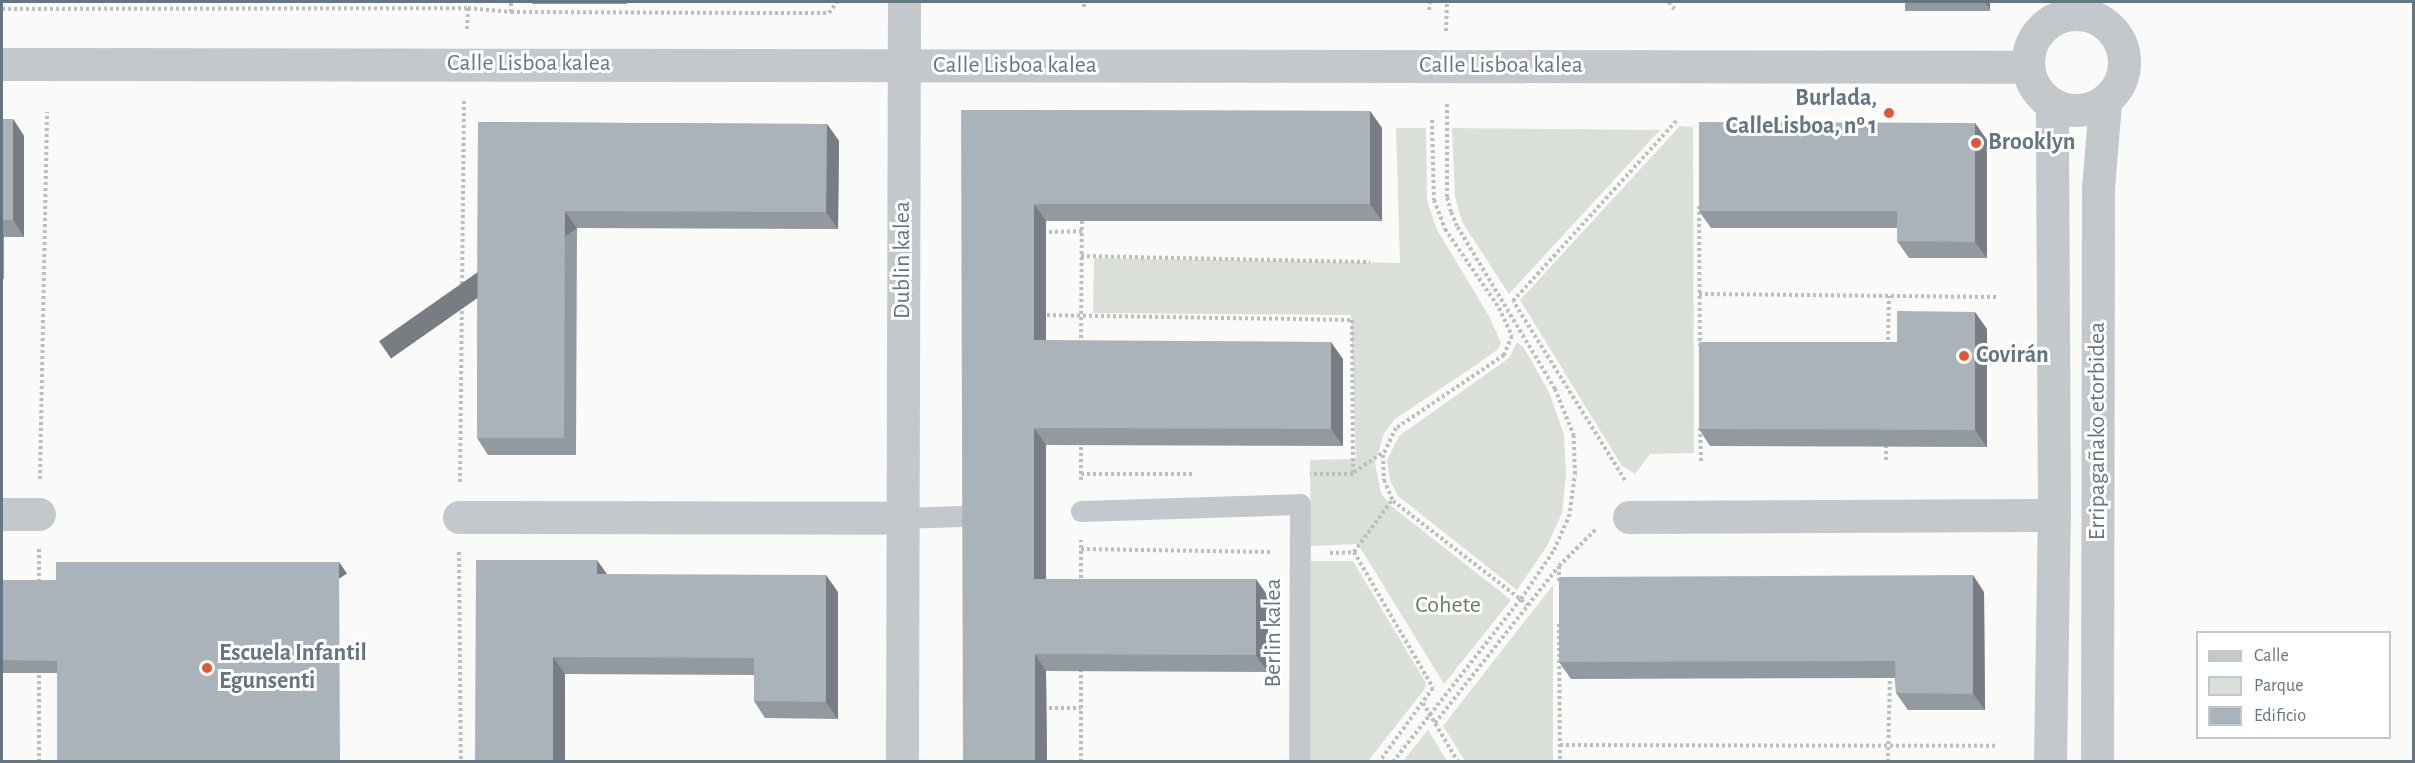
<!DOCTYPE html>
<html>
<head>
<meta charset="utf-8">
<style>
	body { margin:0 }
	#map { position:relative; width:2415px; height:763px; overflow:hidden; background:#fafaf8; font-family:"Alegreya Sans",sans-serif }
	div>[style] { position:absolute }
	[style*='--x'] { left:calc(var(--x)*1px); top:calc(var(--y)*1px); width:calc(var(--w)*1px); rotate:calc(var(--a)*1deg) }
	.green>* { inset:0; background:#dadfd7 }
	.path>* { height:4px; margin-top:-2px; transform-origin:0; background:repeating-linear-gradient(90deg,#bbbfc2 0 3px,transparent 0 6px) }
	.service>* { height:21px; margin:-10.5px; padding:0 10.5px; transform-origin:10.5px; border-radius:10.5px; background:#c3c8cc }
	.minor>* { height:33px; margin:-16.5px; padding:0 16.5px; transform-origin:16.5px; border-radius:16.5px; background:#c3c8cc }
	.tertiary>* { height:33px; margin:-16.5px; padding:0 16.5px; transform-origin:16.5px; border-radius:16.5px; background:#c3c8cc }
	.tertiary>.ring { margin:-16.5px; padding:0; box-sizing:content-box; background:none; border:33px solid #c3c8cc; border-radius:50% }
	.wall>* { inset:0; background:#929a9f; transform-origin:0 0 }
	.shaded-wall>* { inset:0; background:#777d82; transform-origin:0 0 }
	.building>* { inset:0; background:#aab3b9; transform-origin:0 0 }
	.dots>* { width:16px; height:16px; translate:-50% -50%; box-sizing:border-box; border:3px solid #fff; border-radius:50% }
	span { translate:-50% -50%; white-space:nowrap; text-align:center; line-height:1.15; -webkit-text-stroke:6px #fff; paint-order:stroke }
	.street-label { font-size:24px; color:#657683 }
	.poi-label { font-size:24px; color:#657683; font-weight:700 }
	.right { translate:-100% -50%; text-align:right }
	.left { translate:0 -50%; text-align:left }
	.park-label { font-size:24px; color:#687a64 }
	.frame { position:absolute; inset:0; border:3px solid #657683; pointer-events:none }
	.legend { position:absolute; left:2196px; top:631px; width:195px; height:108px; box-sizing:border-box; background:#fff; border:2px solid #c1c8cd; margin:0; padding:8px 10px; list-style:none; font-size:18px; color:#657683 }
	.legend li { display:flex; align-items:center; gap:12px; height:30px }
	.legend b { width:30px; border:2px solid #c1c8cd }
</style>
</head>
<body>
<div id="map">
	<div class="green">
		<i style="clip-path:polygon(1456px 2px,1655px 2px,1656px 3px)"></i>
		<i style="clip-path:polygon(1680px 126px,1693px 127px,1694px 453px,1650px 454px,1635px 474px,1622px 466px,1520px 300px)"></i>
		<i style="clip-path:polygon(1396px 128px,1426px 128px,1427px 200px,1436px 228px,1489px 316px,1501px 343px,1497px 350px,1476px 365px,1395px 419px,1384px 433px,1375px 463px,1381px 493px,1390px 505px,1511px 600px,1444px 684px,1358px 544px,1311px 546px,1310px 460px,1356px 459px,1351px 315px,1093px 313px,1094px 258px,1400px 263px)"></i>
		<i style="clip-path:polygon(1452px 128px,1660px 130px,1509px 294px,1462px 222px,1455px 196px)"></i>
		<i style="clip-path:polygon(1517px 342px,1524px 348px,1549px 392px,1564px 435px,1566px 475px,1562px 513px,1547px 546px,1517px 590px,1398px 496px,1390px 480px,1387px 460px,1399px 436px,1509px 358px)"></i>
		<i style="clip-path:polygon(1311px 561px,1353px 561px,1426px 683px,1424px 690px,1368px 761px,1310px 761px)"></i>
		<i style="clip-path:polygon(1553px 585px,1553px 761px,1465px 761px,1443px 726px)"></i>
		<i style="clip-path:polygon(1428px 730px,1447px 761px,1403px 761px)"></i>
	</div>
	<div class="path">
		<i style="--x:1669;--y:2;--w:10;--a:53"></i>
		<i style="--x:1084;--y:7;--w:5;--a:-90"></i>
		<i style="--x:2;--y:9;--w:466;--a:-0.1"></i>
		<i style="--x:468;--y:8;--w:43;--a:5.3"></i>
		<i style="--x:511;--y:12;--w:318;--a:0.2"></i>
		<i style="--x:829;--y:13;--w:14;--a:-54"></i>
		<i style="--x:1429;--y:10;--w:8;--a:-83"></i>
		<i style="--x:511;--y:12;--w:10;--a:-90"></i>
		<i style="--x:467;--y:29;--w:21;--a:-87"></i>
		<i style="--x:1446;--y:31;--w:29;--a:-88"></i>
		<i style="--x:1432;--y:120;--w:80;--a:88.6"></i>
		<i style="--x:1434;--y:200;--w:31;--a:69"></i>
		<i style="--x:1445;--y:229;--w:96;--a:55.6"></i>
		<i style="--x:1499;--y:308;--w:31;--a:65"></i>
		<i style="--x:1512;--y:336;--w:21;--a:113"></i>
		<i style="--x:1504;--y:355;--w:130;--a:145.9"></i>
		<i style="--x:1396;--y:428;--w:30;--a:116"></i>
		<i style="--x:1383;--y:455;--w:25;--a:88"></i>
		<i style="--x:1384;--y:480;--w:23;--a:67"></i>
		<i style="--x:1393;--y:501;--w:170;--a:37.6"></i>
		<i style="--x:1699;--y:206;--w:140;--a:89.6"></i>
		<i style="--x:1043;--y:232;--w:39;--a:-1"></i>
		<i style="--x:1081;--y:256;--w:289;--a:1.2"></i>
		<i style="--x:1699;--y:294;--w:297;--a:0.6"></i>
		<i style="--x:1041;--y:315;--w:311;--a:0.9"></i>
		<i style="--x:1352;--y:320;--w:154;--a:89.6"></i>
		<i style="--x:1353;--y:474;--w:43;--a:180"></i>
		<i style="--x:1081;--y:344;--w:128;--a:-89.6"></i>
		<i style="--x:1888;--y:346;--w:50;--a:-88.9"></i>
		<i style="--x:1700;--y:428;--w:33;--a:88"></i>
		<i style="--x:1081;--y:441;--w:41;--a:90"></i>
		<i style="--x:1886;--y:460;--w:17;--a:-90"></i>
		<i style="--x:1354;--y:472;--w:37;--a:-34"></i>
		<i style="--x:1081;--y:474;--w:111;--a:0"></i>
		<i style="--x:40;--y:479;--w:367;--a:-88.9"></i>
		<i style="--x:1625;--y:480;--w:211;--a:-122"></i>
		<i style="--x:1513;--y:301;--w:243;--a:-47.8"></i>
		<i style="--x:460;--y:482;--w:383;--a:-89.4"></i>
		<i style="--x:39;--y:549;--w:35;--a:90"></i>
		<i style="--x:1081;--y:549;--w:190;--a:0.9"></i>
		<i style="--x:459;--y:552;--w:210;--a:89.5"></i>
		<i style="--x:1354;--y:552;--w:64;--a:-53.8"></i>
		<i style="--x:1330;--y:553;--w:24;--a:-2"></i>
		<i style="--x:1354;--y:552;--w:157;--a:59.8"></i>
		<i style="--x:1433;--y:688;--w:92;--a:126.1"></i>
		<i style="--x:1559;--y:581;--w:15;--a:-90"></i>
		<i style="--x:1559;--y:566;--w:52;--a:-45"></i>
		<i style="--x:1081;--y:584;--w:44;--a:-90"></i>
		<i style="--x:1559;--y:624;--w:138;--a:89.6"></i>
		<i style="--x:1423;--y:703;--w:69;--a:59.3"></i>
		<i style="--x:1043;--y:708;--w:38;--a:0"></i>
		<i style="--x:1435;--y:723;--w:199;--a:-51.7"></i>
		<i style="--x:1560;--y:745;--w:436;--a:0.1"></i>
		<i style="--x:39;--y:762;--w:93;--a:-90"></i>
		<i style="--x:1081;--y:762;--w:96;--a:-90"></i>
		<i style="--x:1393;--y:762;--w:207;--a:-51.9"></i>
		<i style="--x:1521;--y:599;--w:59;--a:-56"></i>
		<i style="--x:1554;--y:550;--w:36;--a:-66"></i>
		<i style="--x:1569;--y:517;--w:43;--a:-82.1"></i>
		<i style="--x:1575;--y:474;--w:38;--a:-92"></i>
		<i style="--x:1574;--y:436;--w:51;--a:-112"></i>
		<i style="--x:1555;--y:389;--w:190;--a:-121"></i>
		<i style="--x:1457;--y:226;--w:15;--a:-113"></i>
		<i style="--x:1451;--y:212;--w:16;--a:-105"></i>
		<i style="--x:1447;--y:197;--w:96;--a:-90"></i>
		<i style="--x:1888;--y:762;--w:87;--a:-88.7"></i>
	</div>
	<div class="service">
		<i style="--x:1081;--y:511;--w:219;--a:-1.8"></i>
		<i style="--x:1300;--y:504;--w:258;--a:90.2"></i>
		<i style="--x:902;--y:518;--w:58;--a:-2"></i>
	</div>
	<div class="minor">
		<i style="--x:2;--y:514;--w:37;--a:0"></i>
		<i style="--x:459;--y:517;--w:443;--a:0.1"></i>
		<i style="--x:1629;--y:517;--w:425;--a:-0.3"></i>
	</div>
	<div class="tertiary">
		<i class="ring" style="left:2028px;top:14px;width:63px;height:63px"></i>
		<i style="--x:2;--y:64;--w:2026;--a:0.08"></i>
		<i style="--x:902;--y:762;--w:760;--a:-89.85"></i>
		<i style="--x:2050;--y:762;--w:247;--a:-89.1"></i>
		<i style="--x:2054;--y:515;--w:411;--a:-90.3"></i>
		<i style="--x:2097;--y:762;--w:574;--a:-89.9"></i>
		<i style="--x:2098;--y:188;--w:86;--a:-85.3"></i>
	</div>
	<div class="wall">
		<i style="left:532px;top:2px;width:95px;height:2px"></i>
		<i style="left:1905px;top:2px;width:85px;height:9px"></i>
		<i style="clip-path:polygon(961px 110px,1370px 111px,1382px 128px,1382px 221px,1046px 221px,1046px 340px,1343px 359px,1343px 446px,1046px 445px,1046px 579px,1268px 596px,1268px 672px,1046px 671px,1047px 762px)"></i>
		<i style="clip-path:polygon(2px 119px,13px 119px,24px 136px,24px 237px,4px 237px,4px 279px,2px 279px)"></i>
		<i style="clip-path:polygon(478px 122px,827px 124px,839px 141px,838px 229px,577px 228px,576px 455px,488px 455px,477px 438px)"></i>
		<i style="clip-path:polygon(1975px 123px,1987px 140px,1987px 258px,1909px 258px,1897px 241px,1897px 228px,1711px 228px,1699px 211px)"></i>
		<i style="clip-path:polygon(1987px 329px,1987px 447px,1710px 446px,1699px 429px,1897px 342px)"></i>
		<i style="clip-path:polygon(339px 562px,347px 574px,57px 673px,2px 673px,2px 580px,56px 580px)"></i>
		<i style="clip-path:polygon(606px 574px,838px 592px,838px 719px,765px 718px,754px 701px,754px 675px,565px 674px,475px 762px)"></i>
		<i style="clip-path:polygon(1984px 592px,1985px 710px,1908px 710px,1896px 693px,1895px 678px,1571px 679px,1559px 662px)"></i>
	</div>
	<div class="shaded-wall">
		<i style="clip-path:polygon(1985px 2px,1990px 2px,1990px 9px)"></i>
		<i style="clip-path:polygon(1370px 111px,1382px 128px,1382px 221px,1370px 204px)"></i>
		<i style="clip-path:polygon(13px 119px,24px 136px,24px 237px,13px 220px)"></i>
		<i style="clip-path:polygon(1975px 123px,1987px 140px,1987px 258px,1975px 242px)"></i>
		<i style="clip-path:polygon(827px 124px,839px 141px,838px 229px,826px 212px)"></i>
		<i style="clip-path:polygon(1034px 204px,1046px 221px,1046px 357px,1034px 340px)"></i>
		<i style="left:565px;top:211px;width:21px;height:227px;rotate:55deg"></i>
		<i style="left:2px;top:234px;width:4px;height:42px;rotate:56deg"></i>
		<i style="clip-path:polygon(1975px 312px,1987px 329px,1987px 447px,1975px 430px)"></i>
		<i style="clip-path:polygon(1331px 342px,1343px 359px,1343px 446px,1331px 429px)"></i>
		<i style="clip-path:polygon(1034px 428px,1046px 445px,1046px 596px,1034px 579px)"></i>
		<i style="clip-path:polygon(597px 560px,609px 577px,597px 574px)"></i>
		<i style="left:339px;top:562px;width:14px;height:200px;rotate:56deg"></i>
		<i style="clip-path:polygon(826px 575px,838px 592px,838px 719px,826px 702px)"></i>
		<i style="clip-path:polygon(1973px 575px,1984px 592px,1985px 710px,1973px 694px)"></i>
		<i style="clip-path:polygon(1256px 579px,1268px 596px,1268px 672px,1256px 655px)"></i>
		<i style="clip-path:polygon(1035px 654px,1046px 671px,1047px 762px,1035px 762px)"></i>
		<i style="clip-path:polygon(553px 657px,565px 674px,565px 762px,553px 762px)"></i>
	</div>
	<div class="building">
		<i style="clip-path:polygon(961px 110px,1370px 111px,1370px 204px,1034px 204px,1034px 340px,1331px 342px,1331px 429px,1034px 428px,1034px 579px,1256px 579px,1256px 655px,1035px 654px,1035px 762px,963px 762px)"></i>
		<i style="left:2px;top:119px;width:11px;height:101px"></i>
		<i style="clip-path:polygon(478px 122px,827px 124px,826px 212px,565px 211px,564px 438px,477px 438px)"></i>
		<i style="clip-path:polygon(1699px 122px,1975px 123px,1975px 242px,1897px 241px,1897px 211px,1699px 211px)"></i>
		<i style="clip-path:polygon(1897px 311px,1975px 312px,1975px 430px,1699px 429px,1699px 342px,1897px 342px)"></i>
		<i style="clip-path:polygon(476px 560px,597px 560px,597px 574px,826px 575px,826px 702px,754px 701px,754px 658px,553px 657px,553px 762px,475px 762px)"></i>
		<i style="clip-path:polygon(56px 562px,339px 562px,340px 762px,57px 762px,57px 661px,2px 660px,2px 580px,56px 580px)"></i>
		<i style="clip-path:polygon(1973px 575px,1973px 694px,1896px 693px,1895px 661px,1559px 662px,1559px 577px)"></i>
		<i style="left:1896px;top:761px;width:78px;height:1px"></i>
	</div>
	<div class="dots">
		<i style="left:1889px;top:113px;background:#e4572e"></i>
		<i style="left:1976px;top:143px;background:#e4572e"></i>
		<i style="left:1964px;top:356px;background:#e4572e"></i>
		<i style="left:207px;top:668px;background:#e4572e"></i>
	</div>
	<div class="street-label">
		<span style="left:529px;top:64px">Calle Lisboa kalea</span>
		<span style="left:1015px;top:66px">Calle Lisboa kalea</span>
		<span style="left:1501px;top:66px">Calle Lisboa kalea</span>
		<span style="left:903px;top:260px;rotate:-90deg">Dublin kalea</span>
		<span style="left:2098px;top:431px;rotate:-90deg">Erripagañako etorbidea</span>
		<span style="left:1274px;top:633px;rotate:-90deg">Berlin kalea</span>
	</div>
	<div class="poi-label">
		<span class="right" style="left:1877px;top:113px">Burlada,<br>CalleLisboa, nº 1</span>
		<span class="left" style="left:1988px;top:143px">Brooklyn</span>
		<span class="left" style="left:1976px;top:356px">Covirán</span>
		<span class="left" style="left:219px;top:668px">Escuela Infantil<br>Egunsenti</span>
	</div>
	<div class="park-label">
		<span style="left:1448px;top:606px">Cohete</span>
	</div>
	<div class="frame"></div>
	<ul class="legend">
	<li><b style="height:8px;background:#c3c8cc"></b>Calle</li>
	<li><b style="height:16px;background:#dadfd7"></b>Parque</li>
	<li><b style="height:16px;background:#aab3b9"></b>Edificio</li>
	</ul>
</div>
</body>
</html>
